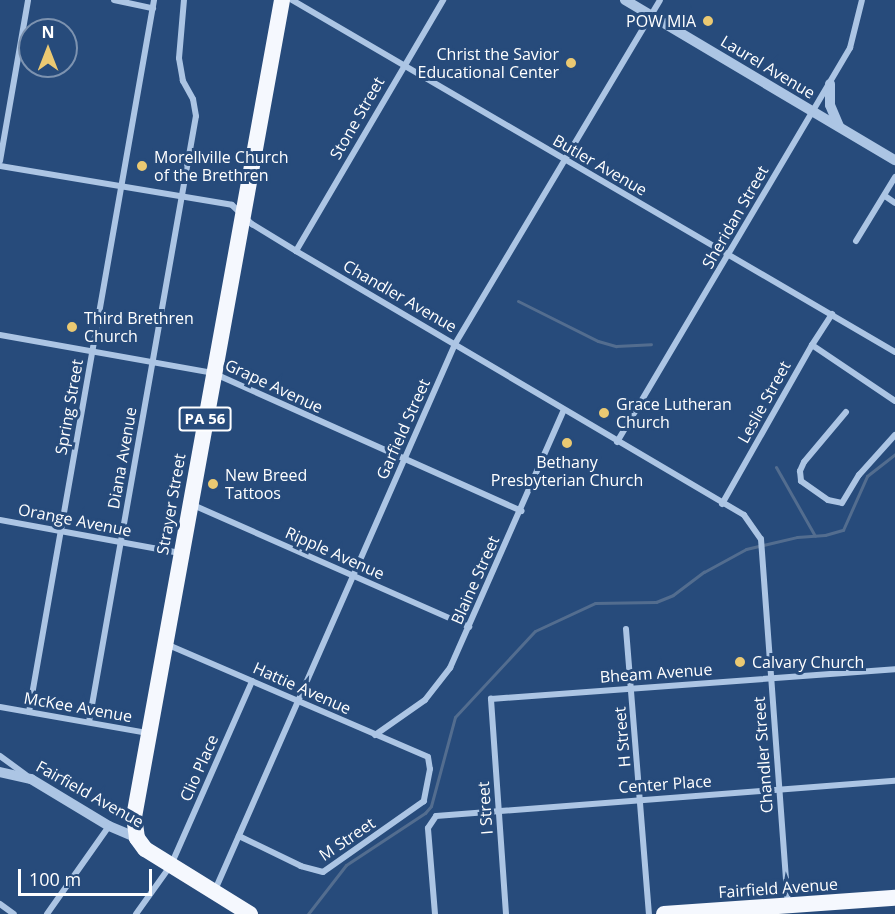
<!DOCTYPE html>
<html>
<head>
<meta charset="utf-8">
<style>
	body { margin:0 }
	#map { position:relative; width:895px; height:914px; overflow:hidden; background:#274b7b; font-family:"Open Sans",sans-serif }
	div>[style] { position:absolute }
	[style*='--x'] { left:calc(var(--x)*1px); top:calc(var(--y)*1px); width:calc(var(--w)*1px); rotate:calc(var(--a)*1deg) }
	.stream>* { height:3px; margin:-1.5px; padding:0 1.5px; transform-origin:1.5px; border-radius:1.5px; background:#536d8f }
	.minor>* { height:6px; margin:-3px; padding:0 3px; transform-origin:3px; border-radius:3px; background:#acc5e4 }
	.tertiary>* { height:10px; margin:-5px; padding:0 5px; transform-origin:5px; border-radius:5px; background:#acc5e4 }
	.trunk>* { height:16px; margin:-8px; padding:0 8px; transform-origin:8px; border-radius:8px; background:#f5f8fe }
	.dots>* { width:16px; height:16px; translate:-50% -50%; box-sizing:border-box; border:3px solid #274b7b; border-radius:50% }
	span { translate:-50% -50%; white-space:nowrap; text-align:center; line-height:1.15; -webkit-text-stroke:6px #274b7b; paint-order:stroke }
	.shield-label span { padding:2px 4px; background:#274b7b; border:2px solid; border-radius:4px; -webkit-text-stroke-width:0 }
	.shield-label { font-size:15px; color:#fff; font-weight:700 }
	.poi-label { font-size:16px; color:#fff }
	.right { translate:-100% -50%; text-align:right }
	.left { translate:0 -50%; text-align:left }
	.street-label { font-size:16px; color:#fff }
	.north { position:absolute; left:18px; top:18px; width:60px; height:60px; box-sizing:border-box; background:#274b7b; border:2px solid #7d93b0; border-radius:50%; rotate:0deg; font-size:16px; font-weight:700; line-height:24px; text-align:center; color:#fff }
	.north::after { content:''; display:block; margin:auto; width:21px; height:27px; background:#ebc972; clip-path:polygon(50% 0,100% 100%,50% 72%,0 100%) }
	.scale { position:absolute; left:18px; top:869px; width:134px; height:27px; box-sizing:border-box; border:3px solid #fff; border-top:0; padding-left:8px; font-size:18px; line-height:21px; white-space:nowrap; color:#fff; -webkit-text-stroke:4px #274b7b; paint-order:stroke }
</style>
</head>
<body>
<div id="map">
	<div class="stream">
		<i style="--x:518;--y:301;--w:89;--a:26.6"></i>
		<i style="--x:598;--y:341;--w:19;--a:16"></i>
		<i style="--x:616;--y:346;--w:35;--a:-3"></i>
		<i style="--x:776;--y:467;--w:79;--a:60.5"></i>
		<i style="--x:308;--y:914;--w:62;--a:-52.2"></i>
		<i style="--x:346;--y:865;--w:95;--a:-33.4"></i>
		<i style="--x:425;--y:813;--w:9;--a:-49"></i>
		<i style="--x:431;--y:806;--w:92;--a:-74.9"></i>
		<i style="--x:455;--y:717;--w:117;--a:-47.1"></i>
		<i style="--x:535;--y:631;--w:66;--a:-25"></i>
		<i style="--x:595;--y:603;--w:61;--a:-0.9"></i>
		<i style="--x:656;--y:602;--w:18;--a:-22"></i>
		<i style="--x:673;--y:595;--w:39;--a:-37"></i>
		<i style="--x:704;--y:572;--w:48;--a:-28.7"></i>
		<i style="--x:746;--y:549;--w:52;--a:-13.2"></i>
		<i style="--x:797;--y:537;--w:28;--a:-4"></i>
		<i style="--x:825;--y:535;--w:19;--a:-16"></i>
		<i style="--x:843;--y:530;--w:59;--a:-66"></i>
		<i style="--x:867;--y:476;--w:36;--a:-38"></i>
	</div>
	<div class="minor">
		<i style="--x:114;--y:0;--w:40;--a:12"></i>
		<i style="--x:292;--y:0;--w:698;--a:30.27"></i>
		<i style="--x:0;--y:161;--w:163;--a:-80.1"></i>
		<i style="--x:0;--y:166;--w:235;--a:9.5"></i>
		<i style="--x:232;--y:205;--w:28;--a:44"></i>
		<i style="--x:252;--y:224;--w:52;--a:31.5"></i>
		<i style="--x:296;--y:251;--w:520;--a:30.51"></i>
		<i style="--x:744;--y:515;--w:29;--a:55"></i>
		<i style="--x:761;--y:539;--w:367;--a:85.8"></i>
		<i style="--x:885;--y:196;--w:12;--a:35"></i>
		<i style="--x:856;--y:241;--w:75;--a:-58.6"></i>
		<i style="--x:296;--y:251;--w:291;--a:-59.6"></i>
		<i style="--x:0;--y:335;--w:216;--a:10.1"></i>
		<i style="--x:213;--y:373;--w:338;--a:24.1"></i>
		<i style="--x:812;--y:345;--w:100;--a:34"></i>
		<i style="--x:846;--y:412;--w:65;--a:130"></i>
		<i style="--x:804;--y:462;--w:10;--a:114"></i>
		<i style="--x:800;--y:471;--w:10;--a:84"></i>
		<i style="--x:801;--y:481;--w:33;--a:35"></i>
		<i style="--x:828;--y:500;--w:14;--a:12"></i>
		<i style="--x:842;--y:503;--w:33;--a:-59"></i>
		<i style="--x:859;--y:475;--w:54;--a:-48"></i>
		<i style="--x:617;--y:442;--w:458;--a:-59.4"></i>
		<i style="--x:850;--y:48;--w:49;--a:-76"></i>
		<i style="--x:722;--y:504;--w:183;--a:-60.5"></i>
		<i style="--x:812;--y:345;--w:37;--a:-57"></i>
		<i style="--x:193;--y:505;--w:302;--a:23.8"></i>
		<i style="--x:0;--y:520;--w:183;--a:10.4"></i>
		<i style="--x:626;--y:629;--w:286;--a:85.4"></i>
		<i style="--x:166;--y:644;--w:285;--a:23.3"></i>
		<i style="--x:428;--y:757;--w:12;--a:81"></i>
		<i style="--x:430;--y:769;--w:33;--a:101"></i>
		<i style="--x:424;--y:801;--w:123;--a:144.9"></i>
		<i style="--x:323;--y:872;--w:23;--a:-165"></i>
		<i style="--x:301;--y:866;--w:69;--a:-154.2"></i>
		<i style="--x:0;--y:707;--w:149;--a:10"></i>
		<i style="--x:29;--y:712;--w:723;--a:-80.04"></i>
		<i style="--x:89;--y:722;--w:615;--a:-79.99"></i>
		<i style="--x:196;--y:116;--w:17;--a:-100"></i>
		<i style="--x:193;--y:99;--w:21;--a:-119"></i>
		<i style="--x:183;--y:81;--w:23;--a:-100"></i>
		<i style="--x:179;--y:58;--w:58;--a:-85.1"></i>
		<i style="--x:375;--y:735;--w:61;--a:-35"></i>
		<i style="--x:425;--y:700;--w:41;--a:-52"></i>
		<i style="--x:450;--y:668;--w:282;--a:-66.2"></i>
		<i style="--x:0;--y:756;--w:32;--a:36"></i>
		<i style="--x:215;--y:890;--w:596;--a:-66.27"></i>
		<i style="--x:455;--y:344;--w:400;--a:-59.2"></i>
		<i style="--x:0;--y:904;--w:17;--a:36"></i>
		<i style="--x:47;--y:914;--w:108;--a:-54.8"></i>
		<i style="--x:136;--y:914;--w:60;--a:-54.5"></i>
		<i style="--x:171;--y:865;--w:201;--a:-66.2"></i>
		<i style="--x:435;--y:914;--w:86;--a:-94.7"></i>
		<i style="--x:428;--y:828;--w:14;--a:-56"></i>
		<i style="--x:436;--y:816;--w:460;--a:-4.4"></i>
		<i style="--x:506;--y:914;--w:216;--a:-94"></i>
		<i style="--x:491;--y:699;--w:405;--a:-4.2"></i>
	</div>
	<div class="tertiary">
		<i style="--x:625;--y:0;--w:314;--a:30.7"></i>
		<i style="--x:830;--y:84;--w:21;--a:90"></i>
		<i style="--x:830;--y:105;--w:23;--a:67"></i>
		<i style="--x:0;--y:772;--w:32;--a:13"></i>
		<i style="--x:31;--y:779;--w:91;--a:31.1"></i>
		<i style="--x:109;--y:826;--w:30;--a:23"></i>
	</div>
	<div class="trunk">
		<i style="--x:250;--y:914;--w:123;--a:-148.2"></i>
		<i style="--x:145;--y:849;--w:14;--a:-126"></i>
		<i style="--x:137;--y:838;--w:21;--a:-98"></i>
		<i style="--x:134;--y:817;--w:830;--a:-79.73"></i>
		<i style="--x:664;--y:914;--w:232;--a:-4"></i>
	</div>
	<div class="dots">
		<i style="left:708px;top:21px;background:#ebc972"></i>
		<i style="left:571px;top:63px;background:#ebc972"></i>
		<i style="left:142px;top:166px;background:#ebc972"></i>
		<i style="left:72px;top:327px;background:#ebc972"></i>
		<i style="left:604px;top:413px;background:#ebc972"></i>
		<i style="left:567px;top:443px;background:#ebc972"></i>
		<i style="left:213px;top:484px;background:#ebc972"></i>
		<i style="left:740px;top:662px;background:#ebc972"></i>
	</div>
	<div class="shield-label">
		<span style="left:205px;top:419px">PA 56</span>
	</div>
	<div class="poi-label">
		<span class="right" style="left:696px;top:21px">POW MIA</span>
		<span class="right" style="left:559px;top:63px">Christ the Savior<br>Educational Center</span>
		<span class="left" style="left:154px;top:166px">Morellville Church<br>of the Brethren</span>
		<span class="left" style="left:84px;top:327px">Third Brethren<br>Church</span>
		<span class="left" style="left:616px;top:413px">Grace Lutheran<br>Church</span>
		<span style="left:567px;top:471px">Bethany<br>Presbyterian Church</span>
		<span class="left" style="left:225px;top:484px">New Breed<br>Tattoos</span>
		<span class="left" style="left:752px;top:662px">Calvary Church</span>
	</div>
	<div class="street-label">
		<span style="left:768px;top:67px;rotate:31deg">Laurel Avenue</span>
		<span style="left:357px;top:118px;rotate:-60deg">Stone Street</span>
		<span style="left:600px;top:165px;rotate:30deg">Butler Avenue</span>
		<span style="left:735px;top:217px;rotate:-60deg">Sheridan Street</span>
		<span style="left:400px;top:296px;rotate:30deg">Chandler Avenue</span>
		<span style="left:274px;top:386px;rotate:25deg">Grape Avenue</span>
		<span style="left:764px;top:402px;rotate:-61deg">Leslie Street</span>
		<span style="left:69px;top:407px;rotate:-80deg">Spring Street</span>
		<span style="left:403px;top:429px;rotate:-66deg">Garfield Street</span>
		<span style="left:122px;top:458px;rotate:-80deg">Diana Avenue</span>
		<span style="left:171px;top:504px;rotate:-80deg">Strayer Street</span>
		<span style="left:75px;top:520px;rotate:11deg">Orange Avenue</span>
		<span style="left:335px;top:553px;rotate:24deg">Ripple Avenue</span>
		<span style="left:475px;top:580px;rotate:-66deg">Blaine Street</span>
		<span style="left:656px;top:673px;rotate:-4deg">Bheam Avenue</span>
		<span style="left:302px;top:688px;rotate:24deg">Hattie Avenue</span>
		<span style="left:78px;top:707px;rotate:10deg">McKee Avenue</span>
		<span style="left:622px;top:737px;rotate:-95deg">H Street</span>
		<span style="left:763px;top:755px;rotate:-94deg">Chandler Street</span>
		<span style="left:199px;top:768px;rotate:-66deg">Clio Place</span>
		<span style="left:665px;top:784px;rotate:-4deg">Center Place</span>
		<span style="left:90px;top:794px;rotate:29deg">Fairfield Avenue</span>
		<span style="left:485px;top:808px;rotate:-94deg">I Street</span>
		<span style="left:347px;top:839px;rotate:-34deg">M Street</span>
		<span style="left:778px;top:888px;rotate:-4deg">Fairfield Avenue</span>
	</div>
	<div class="north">N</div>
	<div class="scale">100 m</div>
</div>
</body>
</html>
